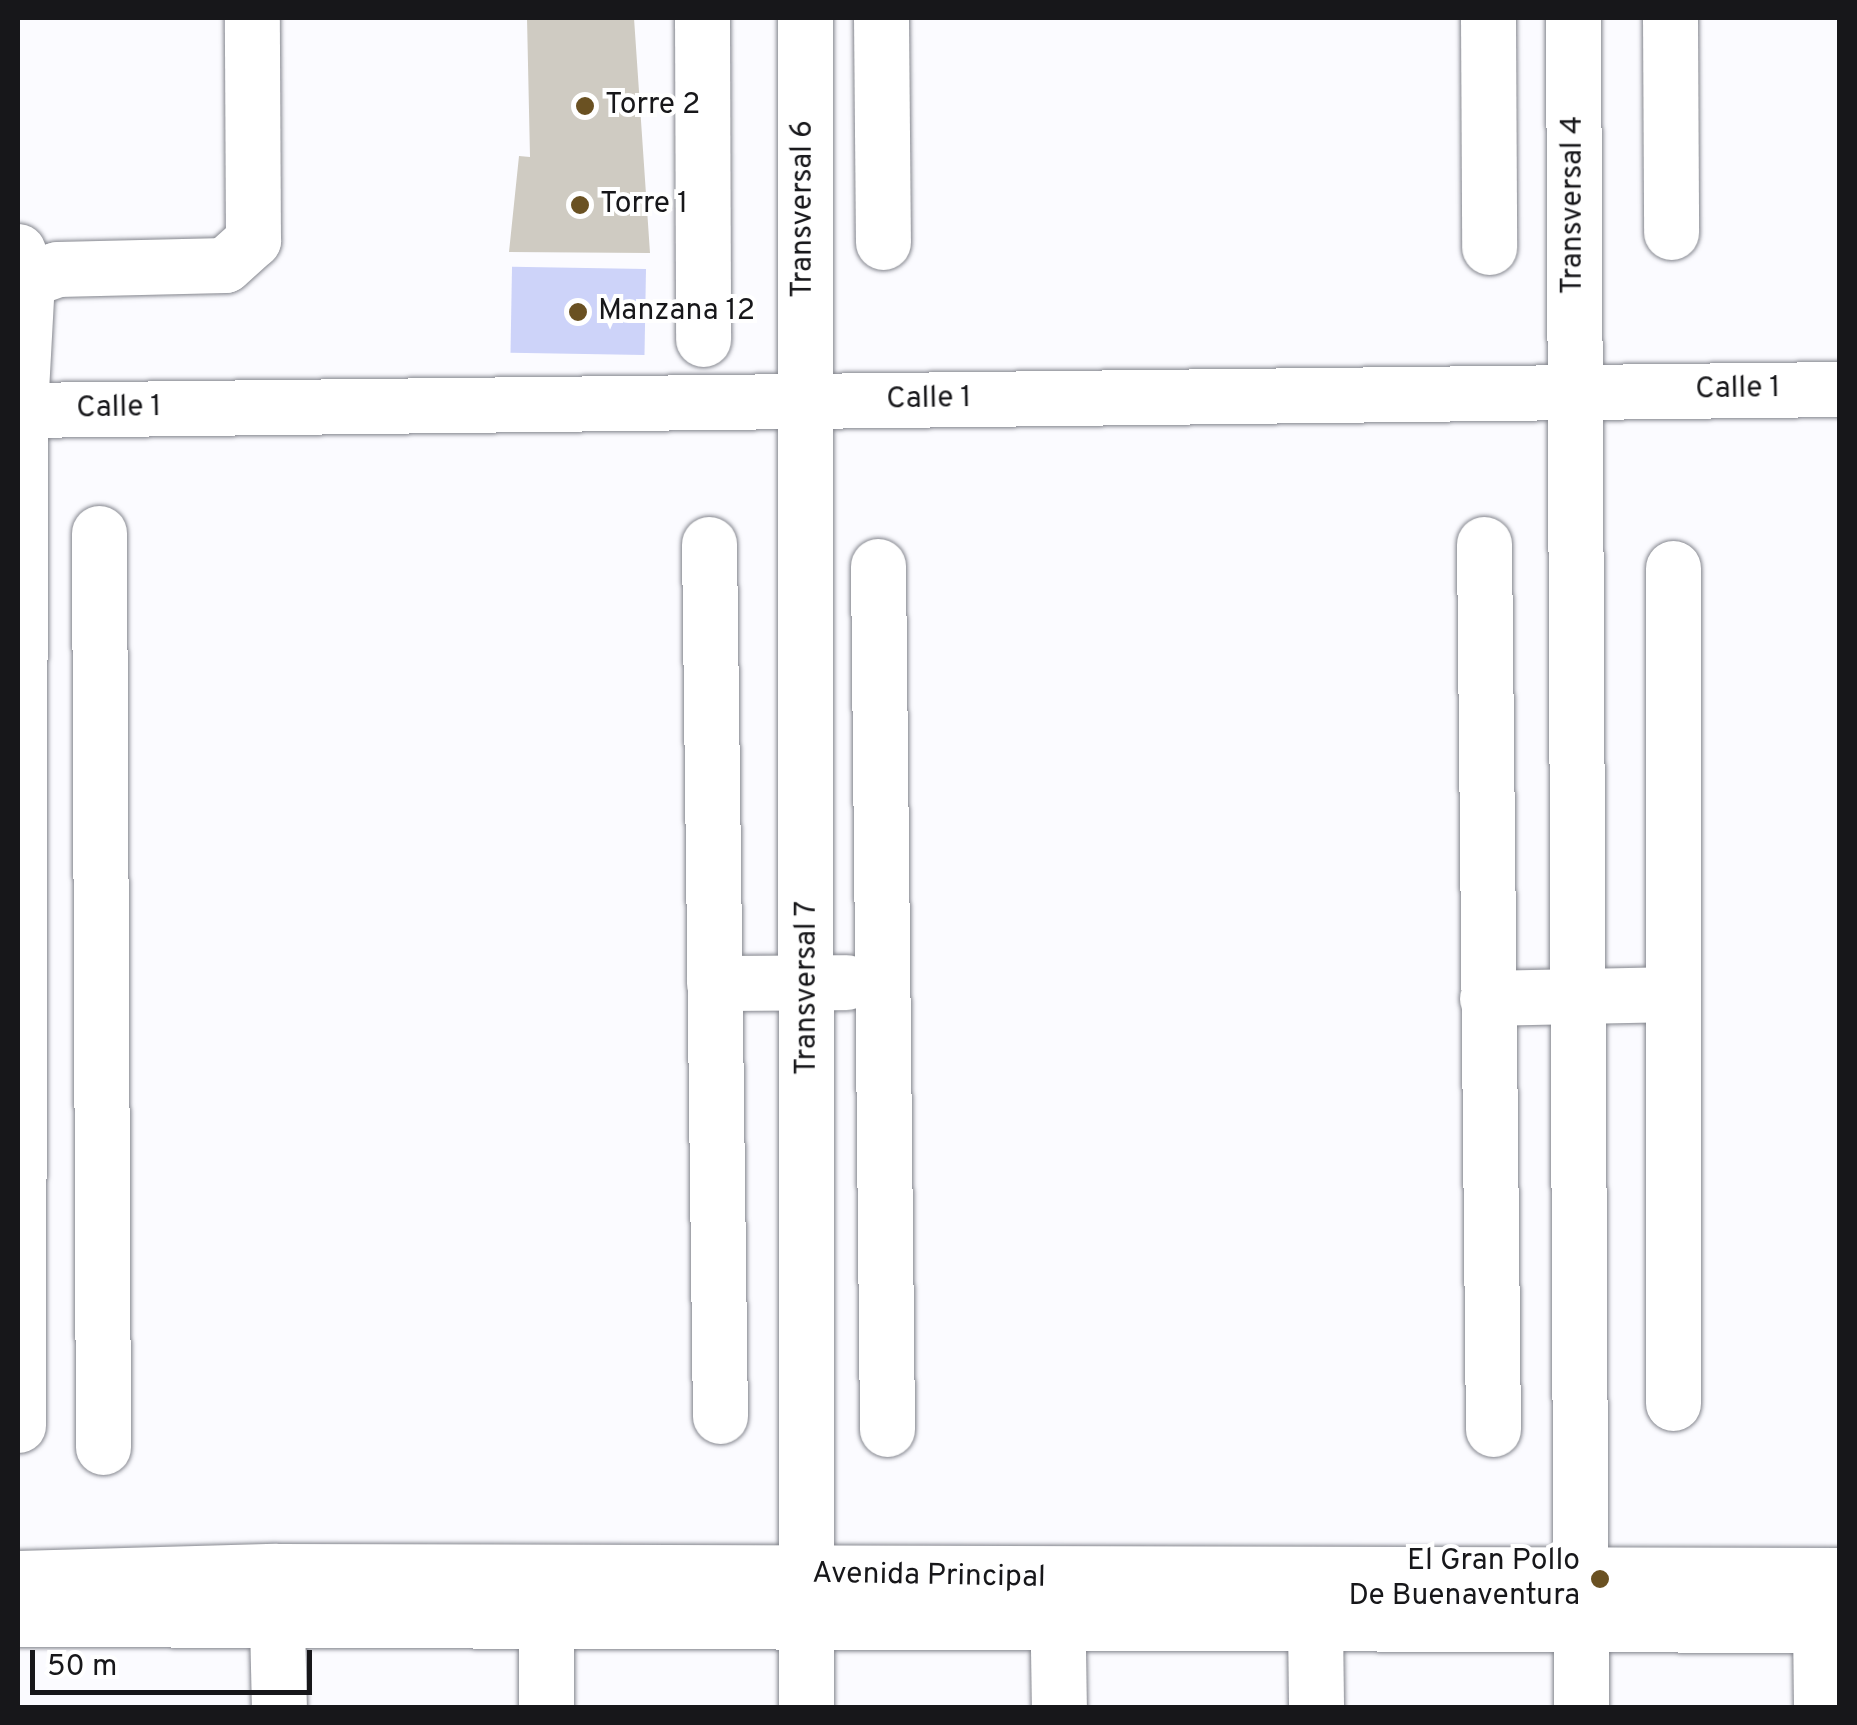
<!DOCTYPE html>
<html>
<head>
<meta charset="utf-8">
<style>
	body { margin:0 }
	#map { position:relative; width:1857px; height:1725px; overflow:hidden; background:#fbfbff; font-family:Overpass,sans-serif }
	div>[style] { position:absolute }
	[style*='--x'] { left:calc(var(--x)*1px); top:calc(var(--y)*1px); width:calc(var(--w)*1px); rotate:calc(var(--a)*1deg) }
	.green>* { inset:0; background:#cdd3f9; transform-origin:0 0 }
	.building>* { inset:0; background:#cfcbc2 }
	.roads { filter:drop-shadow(0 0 2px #84868e) drop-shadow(0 0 2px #84868e) }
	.minor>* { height:55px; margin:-27.5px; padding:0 27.5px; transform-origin:27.5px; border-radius:27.5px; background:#fff }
	.dots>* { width:28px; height:28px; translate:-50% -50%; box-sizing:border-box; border:5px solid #fff; border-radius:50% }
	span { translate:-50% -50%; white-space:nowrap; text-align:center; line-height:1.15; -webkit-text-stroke:8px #fff; paint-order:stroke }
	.poi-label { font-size:30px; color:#17171a }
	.left { translate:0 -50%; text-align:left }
	.right { translate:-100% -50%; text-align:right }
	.street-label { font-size:30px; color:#17171a }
	.frame { position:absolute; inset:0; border:20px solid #17171a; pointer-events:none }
	.scale { position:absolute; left:30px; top:1650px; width:282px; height:45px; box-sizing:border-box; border:5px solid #17171a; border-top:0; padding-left:12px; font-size:30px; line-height:35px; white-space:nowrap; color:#17171a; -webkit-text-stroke:8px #fff; paint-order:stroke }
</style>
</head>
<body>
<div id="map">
	<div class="green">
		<i style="left:646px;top:269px;width:86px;height:134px;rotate:91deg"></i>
	</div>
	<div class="building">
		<i style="clip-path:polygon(527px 18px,634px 18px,650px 253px,509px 252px,519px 156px,530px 157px)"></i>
	</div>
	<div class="roads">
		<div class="minor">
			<i style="--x:702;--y:18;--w:321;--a:89.8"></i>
			<i style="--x:805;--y:18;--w:1690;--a:89.97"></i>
			<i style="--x:881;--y:18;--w:224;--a:89.5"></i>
			<i style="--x:1488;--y:18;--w:229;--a:89.7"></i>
			<i style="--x:1573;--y:18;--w:1690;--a:89.73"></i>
			<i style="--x:1670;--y:18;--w:214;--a:89.7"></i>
			<i style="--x:18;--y:251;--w:30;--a:73"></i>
			<i style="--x:27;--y:280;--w:130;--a:93.1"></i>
			<i style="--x:20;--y:410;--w:1015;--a:90.11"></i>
			<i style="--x:27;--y:280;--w:32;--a:-20"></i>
			<i style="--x:57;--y:269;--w:168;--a:-1.4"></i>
			<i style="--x:225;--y:265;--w:38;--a:-42"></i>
			<i style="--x:253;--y:240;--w:222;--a:-90.3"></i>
			<i style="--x:18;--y:410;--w:1822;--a:-0.66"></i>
			<i style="--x:99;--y:533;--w:914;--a:89.75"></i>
			<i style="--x:709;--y:544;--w:872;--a:89.28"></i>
			<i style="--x:1484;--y:544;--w:885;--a:89.42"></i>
			<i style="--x:878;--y:566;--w:863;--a:89.4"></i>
			<i style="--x:1673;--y:568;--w:835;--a:90"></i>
			<i style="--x:714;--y:983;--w:132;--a:-0.4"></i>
			<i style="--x:1487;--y:998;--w:186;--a:-1.2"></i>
			<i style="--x:18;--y:1578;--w:258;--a:-1.6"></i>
			<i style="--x:276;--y:1571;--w:1564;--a:0.15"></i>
			<i style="--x:276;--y:1579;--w:129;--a:88.7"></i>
			<i style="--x:1057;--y:1586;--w:122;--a:89.1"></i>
			<i style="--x:18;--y:1619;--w:1822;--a:0.19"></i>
			<i style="--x:1315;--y:1622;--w:86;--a:89.3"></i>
			<i style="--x:1820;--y:1625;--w:83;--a:89.3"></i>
			<i style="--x:546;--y:1708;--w:131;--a:-90"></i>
		</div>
	</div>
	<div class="dots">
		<i style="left:585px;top:106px;background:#6a5122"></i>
		<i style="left:580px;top:205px;background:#6a5122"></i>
		<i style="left:578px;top:312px;background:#6a5122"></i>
		<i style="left:1600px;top:1579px;background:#6a5122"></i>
	</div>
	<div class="poi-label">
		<span class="left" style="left:605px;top:106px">Torre 2</span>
		<span class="left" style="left:600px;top:205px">Torre 1</span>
		<span class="left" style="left:598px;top:312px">Manzana 12</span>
		<span class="right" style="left:1580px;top:1579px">El Gran Pollo<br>De Buenaventura</span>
	</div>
	<div class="street-label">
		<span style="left:1574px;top:205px;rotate:-90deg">Transversal 4</span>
		<span style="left:804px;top:209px;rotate:-90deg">Transversal 6</span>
		<span style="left:1738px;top:390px;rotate:-1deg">Calle 1</span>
		<span style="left:929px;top:400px;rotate:-1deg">Calle 1</span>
		<span style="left:119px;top:409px;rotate:-1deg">Calle 1</span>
		<span style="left:808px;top:988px;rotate:-90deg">Transversal 7</span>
		<span style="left:929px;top:1577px;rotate:1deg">Avenida Principal</span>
	</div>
	<div class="frame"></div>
	<div class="scale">50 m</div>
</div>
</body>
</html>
